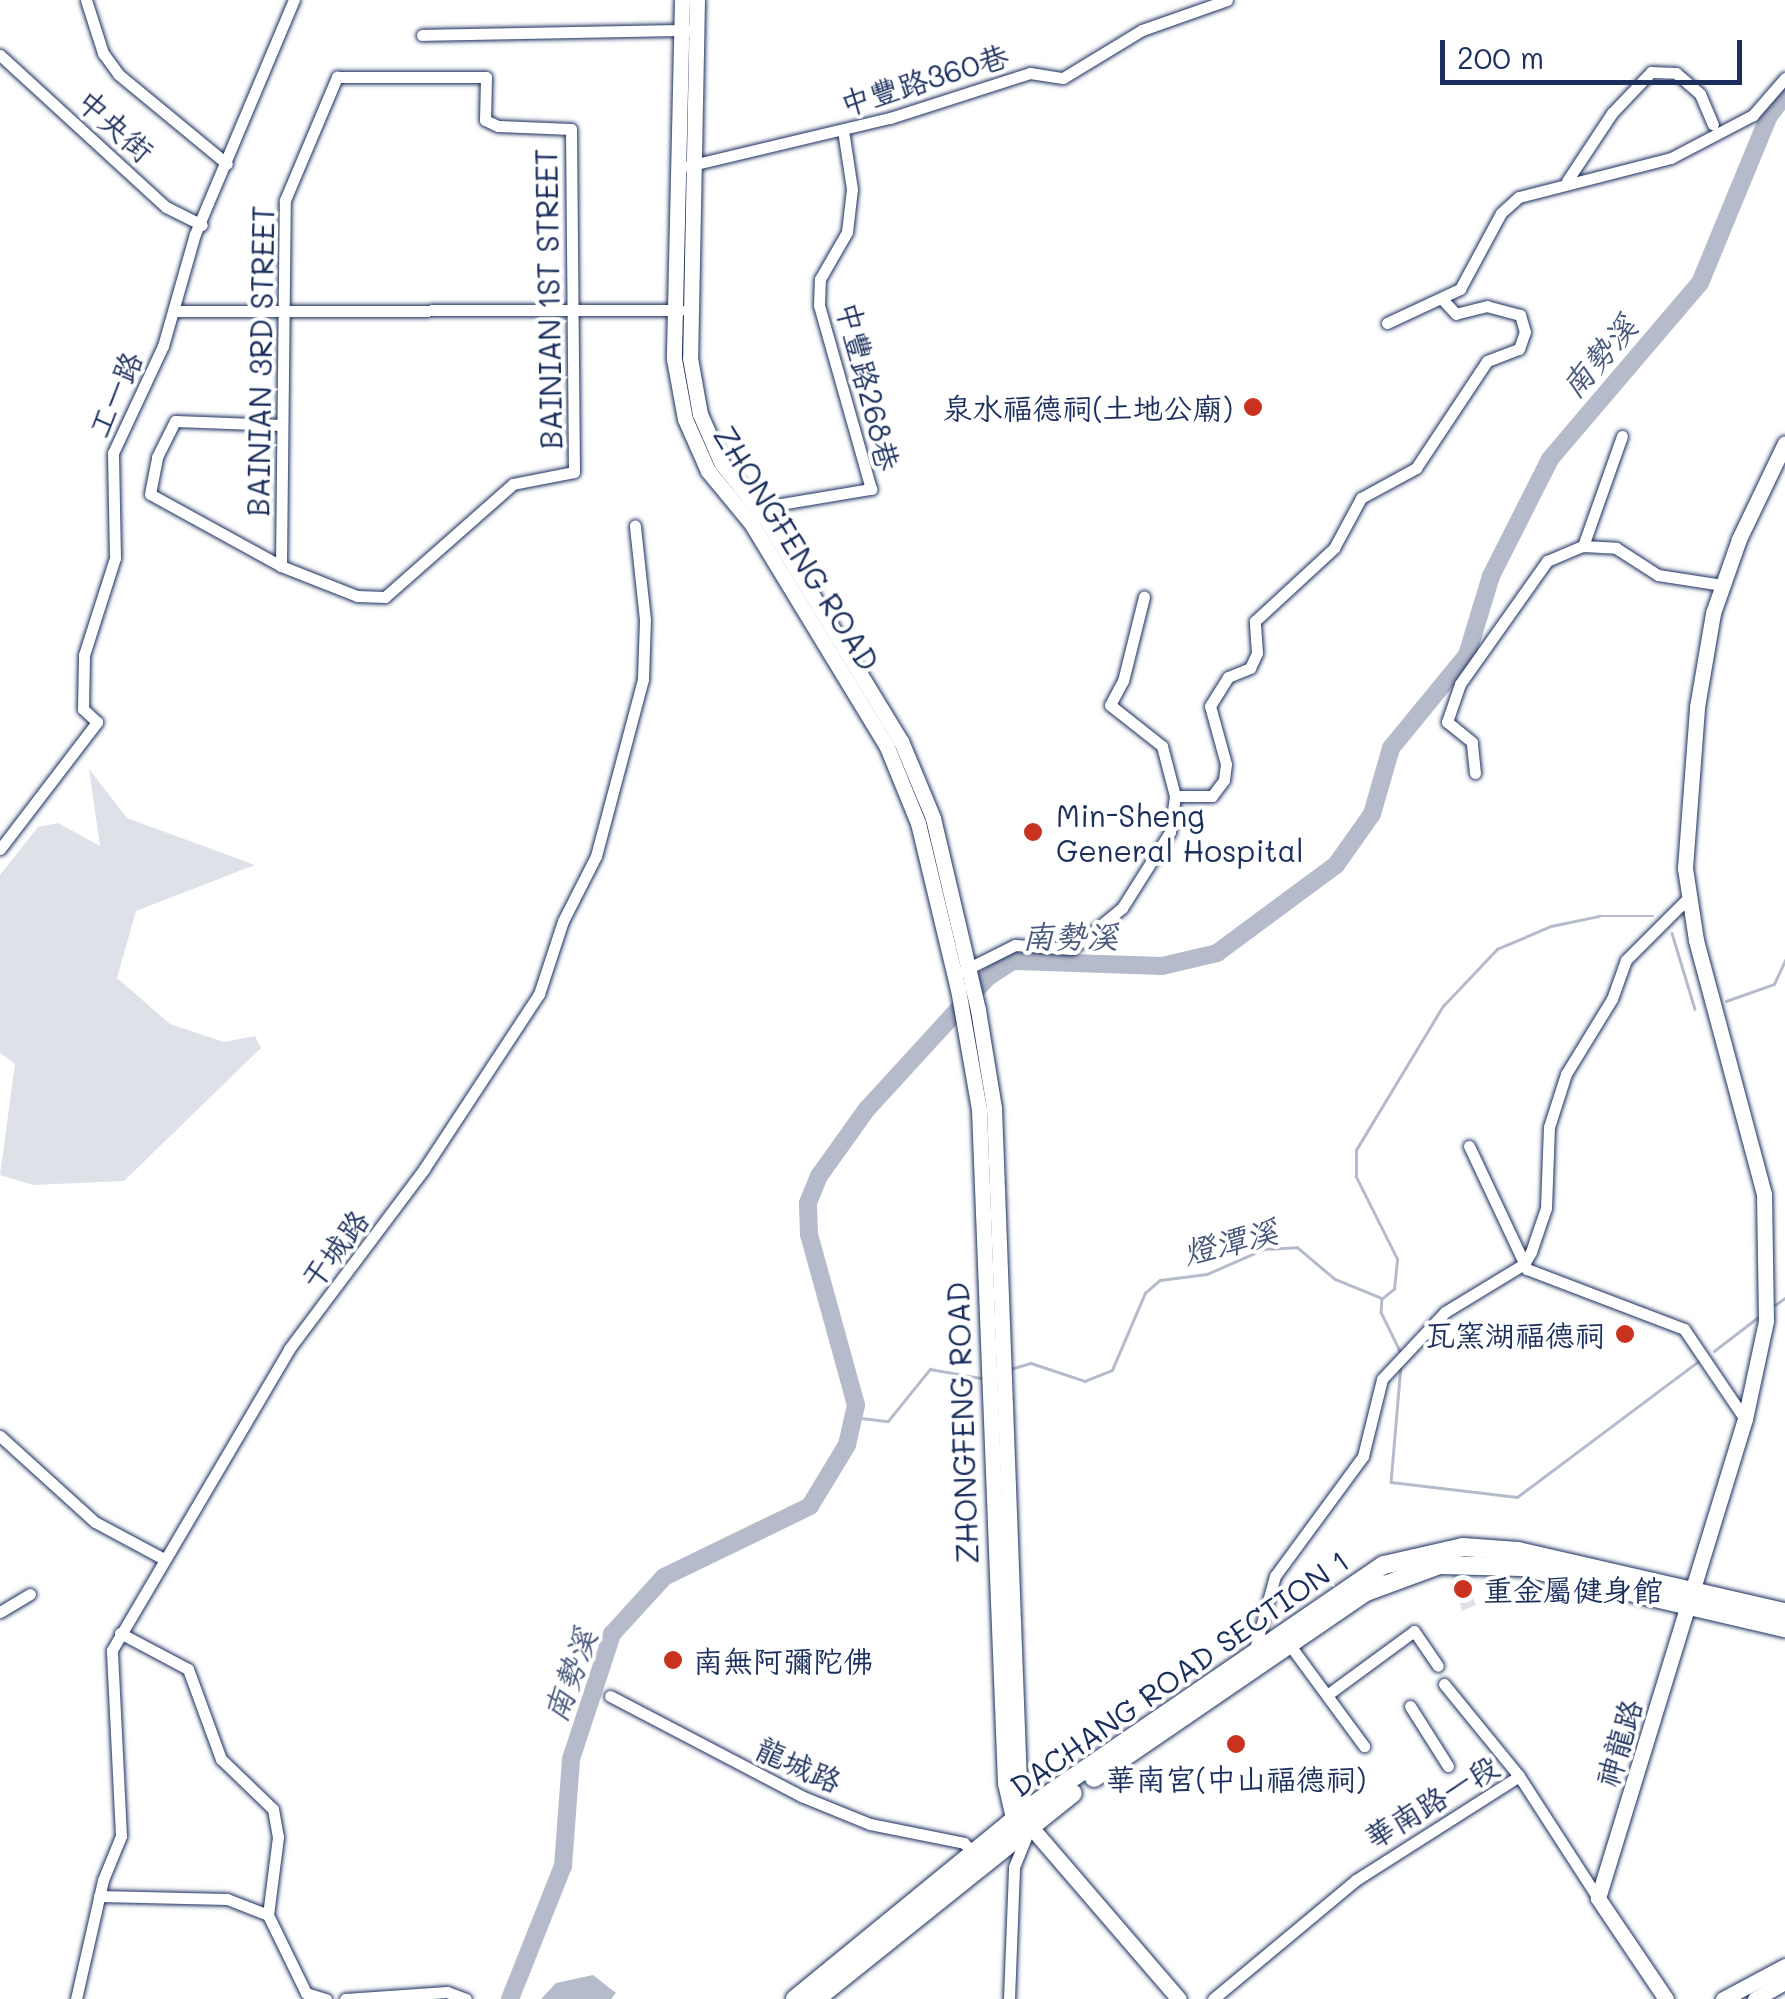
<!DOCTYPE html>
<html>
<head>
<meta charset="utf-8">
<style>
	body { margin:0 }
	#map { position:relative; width:1785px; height:1999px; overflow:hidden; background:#fff; font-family:Mali,"LXGW WenKai TC",sans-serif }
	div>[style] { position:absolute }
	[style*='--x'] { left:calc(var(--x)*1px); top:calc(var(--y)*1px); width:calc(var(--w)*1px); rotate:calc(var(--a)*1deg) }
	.green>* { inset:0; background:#dee1e7 }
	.water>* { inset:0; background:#b5bbca }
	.stream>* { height:2.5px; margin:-1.25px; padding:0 1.25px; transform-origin:1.25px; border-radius:1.25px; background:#b5bbca }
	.river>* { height:18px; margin:-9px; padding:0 9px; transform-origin:9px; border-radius:9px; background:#b5bbca }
	.roads { filter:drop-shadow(0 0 2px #1b2f5e) drop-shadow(0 0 2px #1b2f5e) }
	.minor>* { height:11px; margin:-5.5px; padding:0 5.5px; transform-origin:5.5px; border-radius:5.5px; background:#fff }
	.secondary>* { height:15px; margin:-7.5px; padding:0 7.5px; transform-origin:7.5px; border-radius:7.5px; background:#fff }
	.primary>* { height:18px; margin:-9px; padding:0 9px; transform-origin:9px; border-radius:9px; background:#fff }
	.dots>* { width:28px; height:28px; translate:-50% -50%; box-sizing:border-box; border:5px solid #fff; border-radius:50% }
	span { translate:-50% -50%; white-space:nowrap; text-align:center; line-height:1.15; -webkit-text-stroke:8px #fff; paint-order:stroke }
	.street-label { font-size:30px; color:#1b2f5e }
	.poi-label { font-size:30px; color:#1b2f5e }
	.right { translate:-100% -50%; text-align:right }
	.left { translate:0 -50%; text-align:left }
	.water-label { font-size:32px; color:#49597e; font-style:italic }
	.scale { position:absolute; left:1440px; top:40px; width:302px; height:45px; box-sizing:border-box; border:5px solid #1b2f5e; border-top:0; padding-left:12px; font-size:30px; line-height:35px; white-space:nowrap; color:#1b2f5e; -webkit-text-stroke:8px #fff; paint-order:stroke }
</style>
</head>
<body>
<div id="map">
	<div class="green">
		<i style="clip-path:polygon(89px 769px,127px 818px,255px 865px,136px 911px,117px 978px,170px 1024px,224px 1042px,255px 1036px,261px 1048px,124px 1181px,33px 1185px,0 1175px,15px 1064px,0 1053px,0 875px,38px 827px,58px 823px,100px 846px)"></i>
		<i style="clip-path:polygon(1462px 1570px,1476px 1605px,1462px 1611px,1451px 1572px)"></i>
	</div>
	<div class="water">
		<i style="clip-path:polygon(593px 1975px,616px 1993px,611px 1999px,541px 1999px,556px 1983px)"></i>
	</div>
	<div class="stream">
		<i style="--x:1672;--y:933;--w:79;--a:73.2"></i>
		<i style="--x:1726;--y:1001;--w:51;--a:-19.5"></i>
		<i style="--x:1774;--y:984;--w:26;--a:-65"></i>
		<i style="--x:1384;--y:1297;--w:13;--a:-39"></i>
		<i style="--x:1394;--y:1289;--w:30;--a:-84"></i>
		<i style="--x:1397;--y:1259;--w:92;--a:-116.6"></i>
		<i style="--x:1356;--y:1177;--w:27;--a:-90"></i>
		<i style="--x:1356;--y:1150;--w:168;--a:-58.9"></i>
		<i style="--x:1443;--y:1006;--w:79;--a:-46.5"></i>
		<i style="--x:1497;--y:949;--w:59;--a:-23.1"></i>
		<i style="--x:1551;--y:926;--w:49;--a:-11.8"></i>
		<i style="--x:1599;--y:916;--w:54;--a:0"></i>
		<i style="--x:1775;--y:1305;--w:12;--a:-35"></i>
		<i style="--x:1714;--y:1351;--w:54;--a:-37.5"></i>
		<i style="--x:1401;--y:1366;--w:116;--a:94.9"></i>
		<i style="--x:1391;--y:1482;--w:127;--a:6.8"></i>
		<i style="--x:1517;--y:1497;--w:227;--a:-36.8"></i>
		<i style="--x:1010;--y:1369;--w:22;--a:-16"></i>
		<i style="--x:1031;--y:1363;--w:57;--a:18.4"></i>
		<i style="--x:1085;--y:1381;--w:29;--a:-22"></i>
		<i style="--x:1112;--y:1370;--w:84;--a:-66.8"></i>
		<i style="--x:1145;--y:1293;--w:20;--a:-41"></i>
		<i style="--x:1160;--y:1280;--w:47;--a:-7.3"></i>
		<i style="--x:1207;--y:1274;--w:62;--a:-23.7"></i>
		<i style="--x:1264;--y:1249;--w:33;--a:-3"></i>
		<i style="--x:1297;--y:1247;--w:50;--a:40.1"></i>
		<i style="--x:1335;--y:1279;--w:51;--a:22"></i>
		<i style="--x:1382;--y:1298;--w:14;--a:94"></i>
		<i style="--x:1381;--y:1312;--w:46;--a:64"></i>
		<i style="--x:853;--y:1417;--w:35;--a:7"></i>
		<i style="--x:888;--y:1421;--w:67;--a:-51.1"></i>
		<i style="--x:930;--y:1369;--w:52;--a:10"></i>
	</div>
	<div class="river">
		<i style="--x:510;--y:1999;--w:143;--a:-68.3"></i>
		<i style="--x:563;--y:1866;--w:107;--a:-85.7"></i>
		<i style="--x:571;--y:1759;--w:132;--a:-71.8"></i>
		<i style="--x:612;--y:1634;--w:77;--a:-47.6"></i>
		<i style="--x:664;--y:1577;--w:162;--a:-25.9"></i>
		<i style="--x:810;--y:1506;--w:71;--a:-58.8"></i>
		<i style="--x:847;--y:1445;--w:41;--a:-77.3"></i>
		<i style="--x:856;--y:1405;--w:177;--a:-105.4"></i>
		<i style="--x:809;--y:1234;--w:31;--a:-92"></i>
		<i style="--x:808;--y:1203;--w:29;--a:-68"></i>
		<i style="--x:819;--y:1176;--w:82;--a:-54.4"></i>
		<i style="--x:867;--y:1109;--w:179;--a:-47.5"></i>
		<i style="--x:988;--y:977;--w:30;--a:-33"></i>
		<i style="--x:1013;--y:961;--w:149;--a:1.9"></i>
		<i style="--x:1162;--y:966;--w:57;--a:-13.3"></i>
		<i style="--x:1217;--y:953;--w:148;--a:-36.5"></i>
		<i style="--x:1336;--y:865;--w:62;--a:-54.8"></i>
		<i style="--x:1372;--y:814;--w:69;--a:-73.9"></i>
		<i style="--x:1391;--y:748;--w:120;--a:-50.7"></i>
		<i style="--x:1467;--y:655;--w:83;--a:-73.1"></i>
		<i style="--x:1491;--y:576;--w:131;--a:-63.2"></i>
		<i style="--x:1550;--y:459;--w:231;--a:-49.6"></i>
		<i style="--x:1700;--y:283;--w:181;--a:-67.6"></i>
		<i style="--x:1769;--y:116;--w:26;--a:-53"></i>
	</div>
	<div class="roads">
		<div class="minor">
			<i style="--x:86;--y:0;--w:56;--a:72.2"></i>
			<i style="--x:103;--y:53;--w:26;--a:54"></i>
			<i style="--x:118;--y:74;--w:141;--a:39.5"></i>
			<i style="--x:422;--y:35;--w:265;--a:-1.1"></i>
			<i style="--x:0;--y:55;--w:225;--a:42.5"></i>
			<i style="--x:166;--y:207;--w:40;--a:26.6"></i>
			<i style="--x:688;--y:166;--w:208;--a:-13.4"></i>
			<i style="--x:890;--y:118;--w:147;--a:-17.8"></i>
			<i style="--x:1030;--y:73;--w:33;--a:9"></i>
			<i style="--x:1063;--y:78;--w:92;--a:-31.3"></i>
			<i style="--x:1142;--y:30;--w:90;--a:-19.4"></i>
			<i style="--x:1567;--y:181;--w:82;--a:-56.5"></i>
			<i style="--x:1612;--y:113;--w:57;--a:-46.4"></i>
			<i style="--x:1651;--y:72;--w:25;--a:2"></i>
			<i style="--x:1676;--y:73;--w:32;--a:41"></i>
			<i style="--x:1700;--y:94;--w:33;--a:67"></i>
			<i style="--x:175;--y:311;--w:505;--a:-0.11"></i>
			<i style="--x:1387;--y:323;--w:81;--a:-25"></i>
			<i style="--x:1460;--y:289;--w:86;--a:-61.7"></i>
			<i style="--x:1501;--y:213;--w:24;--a:-42"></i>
			<i style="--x:1519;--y:197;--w:157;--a:-14.4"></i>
			<i style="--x:1671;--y:158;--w:93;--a:-27.7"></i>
			<i style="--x:1753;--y:115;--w:49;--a:-49.1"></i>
			<i style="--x:1622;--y:436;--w:117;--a:109.5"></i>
			<i style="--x:1583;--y:546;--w:33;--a:3"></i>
			<i style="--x:1616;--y:548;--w:50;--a:32.7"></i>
			<i style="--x:1658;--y:575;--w:65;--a:8.9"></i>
			<i style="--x:757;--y:508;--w:116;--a:-9.5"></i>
			<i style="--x:871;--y:489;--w:191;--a:-105.8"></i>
			<i style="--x:819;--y:305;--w:26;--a:-88"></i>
			<i style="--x:820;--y:279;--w:54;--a:-60.1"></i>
			<i style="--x:847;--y:232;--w:43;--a:-83.4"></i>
			<i style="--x:852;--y:189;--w:60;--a:-98.7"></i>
			<i style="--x:281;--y:566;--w:366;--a:-89.4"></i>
			<i style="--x:285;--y:200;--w:134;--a:-67.1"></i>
			<i style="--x:337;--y:77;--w:149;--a:0"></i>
			<i style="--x:486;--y:77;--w:43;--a:91.3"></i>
			<i style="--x:485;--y:120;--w:14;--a:25"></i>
			<i style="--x:498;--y:126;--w:73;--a:2.4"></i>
			<i style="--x:571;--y:129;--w:343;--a:89.5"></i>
			<i style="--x:574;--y:472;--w:62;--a:168.9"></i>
			<i style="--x:513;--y:484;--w:171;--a:138.6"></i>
			<i style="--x:385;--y:597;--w:28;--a:-178"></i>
			<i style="--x:357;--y:596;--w:82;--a:-158.5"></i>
			<i style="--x:281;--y:566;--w:149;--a:-151.2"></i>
			<i style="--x:150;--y:494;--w:38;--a:-79"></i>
			<i style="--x:157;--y:457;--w:40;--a:-63.4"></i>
			<i style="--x:175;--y:421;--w:107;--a:2.1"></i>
			<i style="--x:1475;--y:773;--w:31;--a:-96"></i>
			<i style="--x:1472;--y:742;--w:32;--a:-141"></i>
			<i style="--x:1447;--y:722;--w:40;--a:-71.1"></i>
			<i style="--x:1460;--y:684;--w:151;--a:-54.7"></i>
			<i style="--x:1547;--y:561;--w:39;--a:-23"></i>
			<i style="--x:1175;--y:796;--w:37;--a:0"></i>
			<i style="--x:1212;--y:796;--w:20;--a:-53"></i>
			<i style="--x:1224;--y:780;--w:16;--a:-83"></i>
			<i style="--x:1226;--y:764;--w:60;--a:-105.4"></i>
			<i style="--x:1210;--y:706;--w:34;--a:-58"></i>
			<i style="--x:1228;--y:677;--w:24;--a:-22"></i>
			<i style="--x:1250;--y:668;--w:17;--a:-65"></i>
			<i style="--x:1257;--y:653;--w:32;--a:-94"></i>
			<i style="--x:1255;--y:621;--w:108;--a:-42.7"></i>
			<i style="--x:1334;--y:548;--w:57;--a:-61.6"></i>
			<i style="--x:1361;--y:498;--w:63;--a:-28.6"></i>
			<i style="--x:1416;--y:468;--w:128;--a:-56.4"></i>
			<i style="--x:1487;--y:361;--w:34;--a:-21"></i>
			<i style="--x:1519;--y:349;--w:18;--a:-71"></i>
			<i style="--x:1525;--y:332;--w:18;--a:-106"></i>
			<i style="--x:1520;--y:315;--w:34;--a:-165"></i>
			<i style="--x:1487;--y:306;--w:32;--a:166"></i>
			<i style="--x:1456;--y:314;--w:18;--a:-133"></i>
			<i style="--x:0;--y:849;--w:160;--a:-52.6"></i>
			<i style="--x:97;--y:722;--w:19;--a:-137"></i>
			<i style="--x:83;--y:709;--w:54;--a:-88.9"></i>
			<i style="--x:84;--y:655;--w:102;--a:-72.3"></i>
			<i style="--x:115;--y:558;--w:105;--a:-91.1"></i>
			<i style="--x:113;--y:453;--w:118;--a:-65"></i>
			<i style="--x:163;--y:346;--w:116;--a:-74.1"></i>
			<i style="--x:195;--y:234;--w:254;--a:-67.1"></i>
			<i style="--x:963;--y:971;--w:58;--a:-26.6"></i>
			<i style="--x:1015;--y:945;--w:57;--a:4"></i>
			<i style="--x:1072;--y:949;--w:65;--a:-39.4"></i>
			<i style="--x:1122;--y:908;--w:90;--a:-57.7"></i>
			<i style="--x:1170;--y:832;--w:36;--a:-82"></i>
			<i style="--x:1175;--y:796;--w:52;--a:-104.6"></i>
			<i style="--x:1162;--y:746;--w:66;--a:-141.7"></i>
			<i style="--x:1110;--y:705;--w:27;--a:-62"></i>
			<i style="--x:1123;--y:681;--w:87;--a:-76"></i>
			<i style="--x:1469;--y:1146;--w:136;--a:64.8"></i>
			<i style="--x:1527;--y:1269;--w:168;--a:20.9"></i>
			<i style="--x:1684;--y:1329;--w:109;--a:55.9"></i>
			<i style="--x:0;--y:1436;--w:128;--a:42.2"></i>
			<i style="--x:95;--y:1522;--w:78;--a:28.2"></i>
			<i style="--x:0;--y:1612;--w:35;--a:-31"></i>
			<i style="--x:120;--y:1633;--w:77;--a:27.9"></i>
			<i style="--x:188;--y:1669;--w:96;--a:69.9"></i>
			<i style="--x:221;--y:1759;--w:72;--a:43.9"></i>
			<i style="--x:273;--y:1809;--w:28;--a:80"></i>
			<i style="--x:278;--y:1837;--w:79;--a:97.3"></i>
			<i style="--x:1289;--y:1644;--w:127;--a:53.7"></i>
			<i style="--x:1254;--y:1652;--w:79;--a:-74.6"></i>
			<i style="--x:1275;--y:1576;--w:149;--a:-53.7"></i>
			<i style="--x:1363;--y:1456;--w:79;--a:-76.1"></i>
			<i style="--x:1382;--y:1379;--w:92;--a:-46.8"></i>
			<i style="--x:1445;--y:1312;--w:92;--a:-31.3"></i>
			<i style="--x:1524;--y:1264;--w:14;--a:-60"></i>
			<i style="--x:1531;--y:1252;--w:46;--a:-71.2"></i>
			<i style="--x:1546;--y:1208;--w:81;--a:-87.9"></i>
			<i style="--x:1549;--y:1127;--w:56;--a:-72.2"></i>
			<i style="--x:1566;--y:1074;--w:88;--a:-58.5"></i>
			<i style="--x:1612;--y:999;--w:41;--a:-70.3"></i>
			<i style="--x:1626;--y:960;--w:88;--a:-45"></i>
			<i style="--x:1444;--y:1684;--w:119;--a:50.8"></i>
			<i style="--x:1519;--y:1776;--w:145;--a:57.1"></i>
			<i style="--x:1327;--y:1695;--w:108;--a:-36.3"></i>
			<i style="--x:1414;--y:1631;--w:42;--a:55.6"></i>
			<i style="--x:610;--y:1696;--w:216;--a:27.6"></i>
			<i style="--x:801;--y:1796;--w:74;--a:22.1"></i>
			<i style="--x:870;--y:1824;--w:96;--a:11.4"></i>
			<i style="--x:964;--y:1843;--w:16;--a:47"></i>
			<i style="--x:1410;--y:1706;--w:71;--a:57.7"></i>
			<i style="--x:99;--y:1896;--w:128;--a:1.3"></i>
			<i style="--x:227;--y:1899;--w:44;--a:21.3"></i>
			<i style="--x:268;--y:1915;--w:87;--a:64"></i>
			<i style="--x:306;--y:1993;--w:21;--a:17"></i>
			<i style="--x:76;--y:1999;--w:122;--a:-77.2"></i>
			<i style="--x:103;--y:1880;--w:48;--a:-67.8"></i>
			<i style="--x:121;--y:1836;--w:186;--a:-92.8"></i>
			<i style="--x:112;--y:1650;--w:349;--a:-59.5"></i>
			<i style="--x:289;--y:1349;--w:225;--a:-53.1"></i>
			<i style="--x:424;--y:1169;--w:209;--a:-56.7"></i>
			<i style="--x:539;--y:994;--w:77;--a:-71.8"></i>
			<i style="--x:563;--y:921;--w:73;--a:-63.1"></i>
			<i style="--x:596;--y:856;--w:183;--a:-75.1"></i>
			<i style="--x:643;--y:679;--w:59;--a:-88.1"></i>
			<i style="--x:645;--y:620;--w:95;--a:-96.1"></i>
			<i style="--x:345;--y:1999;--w:102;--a:-3.9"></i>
			<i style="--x:447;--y:1992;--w:20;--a:20"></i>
			<i style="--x:1009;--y:1999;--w:132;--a:-87.8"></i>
			<i style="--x:1014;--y:1867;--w:40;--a:-68"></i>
			<i style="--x:1213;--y:1999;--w:186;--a:-39.8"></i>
			<i style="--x:1356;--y:1880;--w:193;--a:-32.5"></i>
		</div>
		<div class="secondary">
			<i style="--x:682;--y:0;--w:359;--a:91.3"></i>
			<i style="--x:674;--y:359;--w:61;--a:79.6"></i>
			<i style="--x:685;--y:419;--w:57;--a:66.1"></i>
			<i style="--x:708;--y:471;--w:67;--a:50.4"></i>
			<i style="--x:751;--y:523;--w:262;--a:58.7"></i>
			<i style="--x:887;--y:747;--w:82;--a:67.8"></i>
			<i style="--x:918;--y:823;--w:171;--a:76.5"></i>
			<i style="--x:958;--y:989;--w:122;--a:80.1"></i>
			<i style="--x:979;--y:1109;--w:675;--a:87.79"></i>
			<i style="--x:1005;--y:1783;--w:39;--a:77"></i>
			<i style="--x:1014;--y:1821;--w:7;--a:16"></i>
			<i style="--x:697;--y:0;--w:358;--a:91.1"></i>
			<i style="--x:690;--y:358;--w:57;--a:79.9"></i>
			<i style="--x:700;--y:414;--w:55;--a:66.3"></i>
			<i style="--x:722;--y:464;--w:67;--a:51.1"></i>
			<i style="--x:764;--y:516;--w:263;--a:58.7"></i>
			<i style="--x:901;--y:741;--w:83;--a:67.4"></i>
			<i style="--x:933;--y:818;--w:197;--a:76.8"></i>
			<i style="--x:978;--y:1010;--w:99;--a:80.7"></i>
			<i style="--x:994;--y:1108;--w:674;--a:87.88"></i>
			<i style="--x:1019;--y:1782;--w:45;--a:76"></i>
			<i style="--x:1030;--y:1826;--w:228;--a:49.3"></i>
			<i style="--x:1666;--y:1999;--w:122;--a:-124"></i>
			<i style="--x:1598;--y:1898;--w:501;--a:-72.94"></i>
			<i style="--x:1745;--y:1419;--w:100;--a:-77.9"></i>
			<i style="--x:1766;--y:1321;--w:127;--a:-90.9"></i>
			<i style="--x:1764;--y:1194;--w:263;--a:-105"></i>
			<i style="--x:1696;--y:940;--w:73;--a:-98.7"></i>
			<i style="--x:1685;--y:868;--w:161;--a:-85.7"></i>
			<i style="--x:1697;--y:707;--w:95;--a:-80.3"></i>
			<i style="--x:1713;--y:613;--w:78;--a:-70.6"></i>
			<i style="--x:1739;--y:539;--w:106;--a:-64.4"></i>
			<i style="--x:1723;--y:1999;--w:70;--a:-28"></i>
			<i style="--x:1755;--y:1999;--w:34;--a:-30"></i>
		</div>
		<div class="primary">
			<i style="--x:1094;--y:1778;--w:330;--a:-34.4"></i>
			<i style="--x:1366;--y:1592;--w:78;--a:-20.3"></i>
			<i style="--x:1439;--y:1565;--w:83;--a:1.4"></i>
			<i style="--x:1522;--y:1567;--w:270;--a:13.1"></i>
			<i style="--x:795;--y:1999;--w:300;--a:-39.3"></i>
			<i style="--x:1027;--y:1809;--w:432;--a:-34.4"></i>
			<i style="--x:1384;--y:1565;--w:81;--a:-12.8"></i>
			<i style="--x:1463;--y:1547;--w:55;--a:4.2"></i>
			<i style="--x:1518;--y:1551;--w:274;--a:12.9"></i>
			<i style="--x:816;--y:1999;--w:329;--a:-38.7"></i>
		</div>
	</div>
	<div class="dots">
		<i style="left:1253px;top:407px;background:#c8321e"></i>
		<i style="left:1033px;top:832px;background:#c8321e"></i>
		<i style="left:1625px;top:1334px;background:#c8321e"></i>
		<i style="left:1463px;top:1589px;background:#c8321e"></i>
		<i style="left:673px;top:1660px;background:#c8321e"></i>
		<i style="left:1236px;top:1744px;background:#c8321e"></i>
	</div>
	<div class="street-label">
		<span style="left:924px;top:79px;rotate:-17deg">中豐路360巷</span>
		<span style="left:116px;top:125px;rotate:42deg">中央街</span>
		<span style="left:548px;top:299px;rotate:-91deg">BAINIAN 1ST STREET</span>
		<span style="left:260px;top:361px;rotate:-89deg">BAINIAN 3RD STREET</span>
		<span style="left:869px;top:386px;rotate:76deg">中豐路268巷</span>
		<span style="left:114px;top:394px;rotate:-66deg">工一路</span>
		<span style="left:797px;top:548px;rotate:58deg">ZHONGFENG ROAD</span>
		<span style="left:334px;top:1249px;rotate:-53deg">干城路</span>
		<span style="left:962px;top:1423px;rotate:-92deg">ZHONGFENG ROAD</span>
		<span style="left:1179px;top:1673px;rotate:-35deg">DACHANG ROAD SECTION 1</span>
		<span style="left:1618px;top:1743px;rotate:-73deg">神龍路</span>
		<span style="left:799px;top:1764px;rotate:24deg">龍城路</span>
		<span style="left:1431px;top:1801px;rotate:-31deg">華南路一段</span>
	</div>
	<div class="poi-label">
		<span class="right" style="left:1233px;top:407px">泉水福德祠(土地公廟)</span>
		<span class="left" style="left:1056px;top:832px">Min-Sheng<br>General Hospital</span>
		<span class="right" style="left:1605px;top:1334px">瓦窯湖福德祠</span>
		<span class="left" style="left:1483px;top:1589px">重金屬健身館</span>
		<span class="left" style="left:693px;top:1660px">南無阿彌陀佛</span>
		<span style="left:1236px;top:1778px">華南宮(中山福德祠)</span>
	</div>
	<div class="water-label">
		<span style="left:1598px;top:356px;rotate:-49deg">南勢溪</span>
		<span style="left:1070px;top:935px">南勢溪</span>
		<span style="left:1230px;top:1241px;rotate:-14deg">燈潭溪</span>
		<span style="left:569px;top:1675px;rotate:-70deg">南勢溪</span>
	</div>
	<div class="scale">200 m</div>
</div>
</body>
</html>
